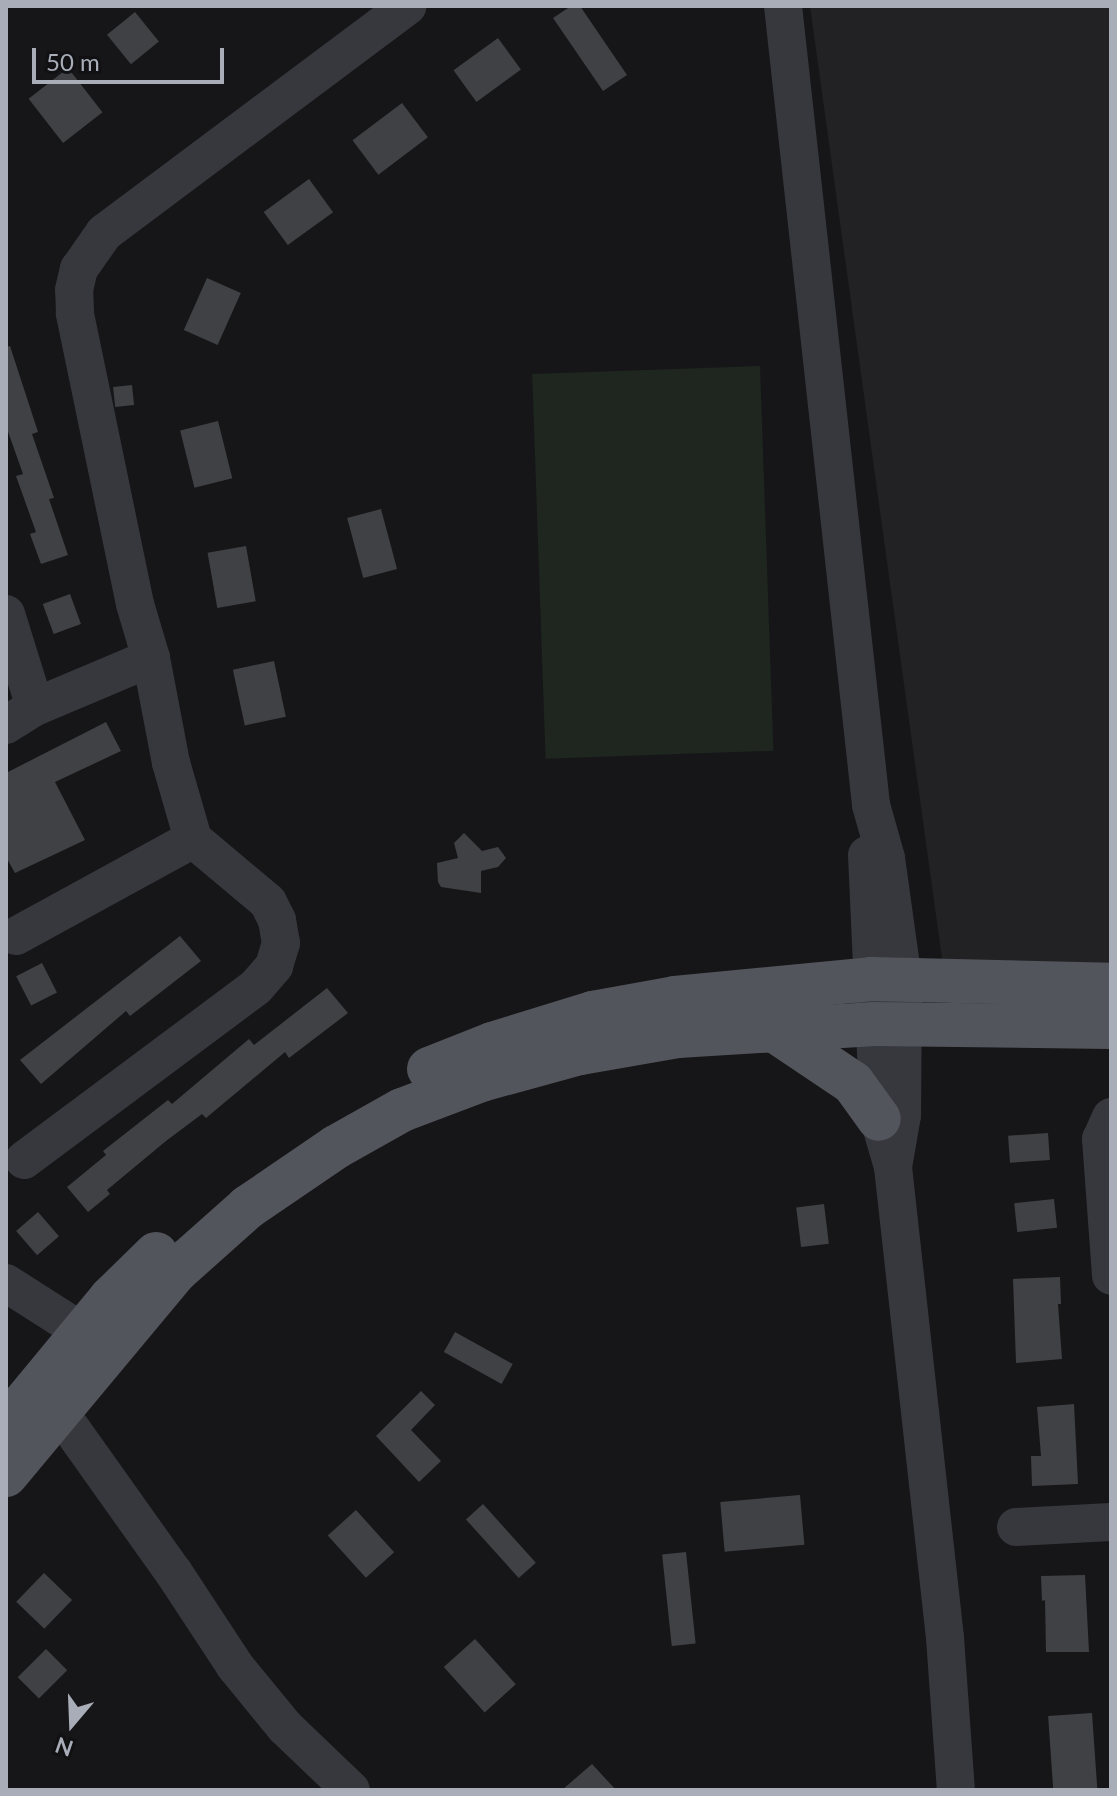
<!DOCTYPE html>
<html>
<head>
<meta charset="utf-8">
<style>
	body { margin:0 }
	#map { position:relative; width:1117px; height:1796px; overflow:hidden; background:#161618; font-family:Lato,sans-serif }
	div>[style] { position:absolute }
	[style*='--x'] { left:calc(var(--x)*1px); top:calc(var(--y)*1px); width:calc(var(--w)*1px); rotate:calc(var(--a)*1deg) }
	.built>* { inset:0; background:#222225 }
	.green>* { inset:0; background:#1e261f; transform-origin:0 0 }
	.building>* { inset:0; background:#404145; transform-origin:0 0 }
	.minor>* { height:38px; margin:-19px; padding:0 19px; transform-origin:19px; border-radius:19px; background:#37383d }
	.major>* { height:44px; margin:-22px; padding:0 22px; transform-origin:22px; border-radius:22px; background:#53555c }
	span { translate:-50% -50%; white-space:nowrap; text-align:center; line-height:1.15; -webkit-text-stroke:6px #111113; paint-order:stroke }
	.frame { position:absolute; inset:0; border:8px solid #a8adb8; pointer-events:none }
	.north { position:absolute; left:32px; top:1684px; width:80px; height:80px; -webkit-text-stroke:6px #111113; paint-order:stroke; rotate:199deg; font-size:22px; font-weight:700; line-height:32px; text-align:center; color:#a8adb8 }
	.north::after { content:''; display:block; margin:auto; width:28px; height:36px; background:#a8adb8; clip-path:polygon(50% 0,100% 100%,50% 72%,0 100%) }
	.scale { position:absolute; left:32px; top:48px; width:192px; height:36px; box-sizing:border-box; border:4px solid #a8adb8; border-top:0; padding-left:10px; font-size:24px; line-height:28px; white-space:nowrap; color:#a8adb8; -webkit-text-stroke:6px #111113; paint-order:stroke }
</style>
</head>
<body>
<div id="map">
	<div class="built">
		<i style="clip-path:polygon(810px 6px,1111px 6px,1111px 985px,945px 980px)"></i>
	</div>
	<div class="green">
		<i style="left:760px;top:366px;width:385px;height:228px;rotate:88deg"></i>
	</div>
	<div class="building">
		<i style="clip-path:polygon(571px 6px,580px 6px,627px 75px,603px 91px,553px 18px)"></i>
		<i style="left:135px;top:12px;width:38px;height:36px;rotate:51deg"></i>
		<i style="left:498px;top:38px;width:39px;height:55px;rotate:54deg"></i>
		<i style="left:68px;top:68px;width:56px;height:50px;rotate:52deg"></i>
		<i style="left:402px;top:103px;width:43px;height:62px;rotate:53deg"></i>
		<i style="left:309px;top:179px;width:41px;height:56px;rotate:54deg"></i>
		<i style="left:207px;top:278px;width:37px;height:57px;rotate:24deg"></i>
		<i style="clip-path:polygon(10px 346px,38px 432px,32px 434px,54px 498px,49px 499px,68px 555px,41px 564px,30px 534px,36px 532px,16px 476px,23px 474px,6px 426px,6px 347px)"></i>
		<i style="left:132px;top:385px;width:20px;height:19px;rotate:84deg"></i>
		<i style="left:218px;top:421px;width:59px;height:39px;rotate:76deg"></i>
		<i style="left:381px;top:509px;width:62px;height:35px;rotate:75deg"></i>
		<i style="left:246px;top:546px;width:56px;height:39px;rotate:80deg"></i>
		<i style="left:70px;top:594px;width:32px;height:29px;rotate:70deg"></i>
		<i style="left:274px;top:661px;width:57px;height:42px;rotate:78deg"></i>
		<i style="clip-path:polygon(106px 722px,121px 751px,55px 782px,85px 840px,15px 873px,6px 857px,6px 773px)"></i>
		<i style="clip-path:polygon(464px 833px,482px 851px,498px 847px,506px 858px,498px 867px,481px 871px,481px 893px,441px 887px,438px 882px,437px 863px,458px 858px,454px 843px)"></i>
		<i style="clip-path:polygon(180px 936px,201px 961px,130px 1016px,126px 1011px,41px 1084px,20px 1060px)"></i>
		<i style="left:42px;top:963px;width:33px;height:29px;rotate:63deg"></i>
		<i style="clip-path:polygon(327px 988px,348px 1013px,289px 1058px,285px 1052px,206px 1118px,202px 1114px,166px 1141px,107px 1190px,110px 1194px,88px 1212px,67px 1187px,106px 1155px,103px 1151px,168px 1100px,172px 1104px,249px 1039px,254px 1045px)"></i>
		<i style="left:1048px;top:1133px;width:27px;height:40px;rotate:86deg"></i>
		<i style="left:1054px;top:1199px;width:29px;height:40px;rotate:84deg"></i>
		<i style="left:824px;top:1204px;width:40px;height:28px;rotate:83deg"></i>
		<i style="left:38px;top:1212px;width:32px;height:29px;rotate:49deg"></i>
		<i style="clip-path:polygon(1060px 1277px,1061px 1304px,1058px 1304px,1062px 1359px,1016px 1363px,1013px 1279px)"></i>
		<i style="left:455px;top:1332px;width:66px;height:23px;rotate:29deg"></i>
		<i style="clip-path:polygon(421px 1391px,435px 1405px,411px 1430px,441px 1461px,419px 1482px,376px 1436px)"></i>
		<i style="clip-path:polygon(1074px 1404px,1078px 1484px,1032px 1486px,1031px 1456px,1041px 1456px,1037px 1407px)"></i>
		<i style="left:800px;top:1495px;width:50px;height:80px;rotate:85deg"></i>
		<i style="left:483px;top:1504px;width:79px;height:23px;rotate:48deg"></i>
		<i style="left:356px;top:1510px;width:57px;height:38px;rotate:48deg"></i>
		<i style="left:686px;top:1552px;width:92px;height:24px;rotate:84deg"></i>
		<i style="left:44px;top:1573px;width:39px;height:40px;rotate:44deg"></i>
		<i style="clip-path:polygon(1085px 1575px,1089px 1652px,1046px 1652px,1045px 1600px,1042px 1601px,1041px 1576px)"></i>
		<i style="left:475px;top:1639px;width:61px;height:42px;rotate:48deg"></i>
		<i style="left:46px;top:1649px;width:30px;height:40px;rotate:45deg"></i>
		<i style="left:1092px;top:1713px;width:77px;height:44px;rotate:86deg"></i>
		<i style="clip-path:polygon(592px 1764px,616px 1790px,562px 1790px)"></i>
	</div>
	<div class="minor">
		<i style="--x:783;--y:6;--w:804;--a:83.71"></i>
		<i style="--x:871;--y:805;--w:55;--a:74.2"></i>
		<i style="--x:886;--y:858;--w:123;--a:82.1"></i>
		<i style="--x:903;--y:980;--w:135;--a:90.4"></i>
		<i style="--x:902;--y:1115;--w:53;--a:99.8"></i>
		<i style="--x:6;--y:614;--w:97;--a:72.7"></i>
		<i style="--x:6;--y:725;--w:34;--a:-32"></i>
		<i style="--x:35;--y:707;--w:126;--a:-22.9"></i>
		<i style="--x:867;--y:855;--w:264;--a:87.4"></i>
		<i style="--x:879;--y:1119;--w:50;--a:73.7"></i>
		<i style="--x:893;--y:1167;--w:474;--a:83.7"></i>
		<i style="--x:945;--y:1638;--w:152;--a:85.9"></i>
		<i style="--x:16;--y:936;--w:202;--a:-28.7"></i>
		<i style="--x:1111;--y:1117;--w:24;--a:114"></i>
		<i style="--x:1101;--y:1139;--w:137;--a:85.8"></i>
		<i style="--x:24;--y:1160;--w:289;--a:-36.7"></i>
		<i style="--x:256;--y:987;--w:28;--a:-49"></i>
		<i style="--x:274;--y:966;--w:24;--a:-73"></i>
		<i style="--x:281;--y:943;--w:23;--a:-100"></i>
		<i style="--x:277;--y:920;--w:20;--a:-117"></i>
		<i style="--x:268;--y:902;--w:98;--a:-140"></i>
		<i style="--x:193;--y:839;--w:79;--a:-106.1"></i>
		<i style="--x:171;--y:763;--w:107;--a:-100.8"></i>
		<i style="--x:151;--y:658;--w:56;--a:-106.5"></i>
		<i style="--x:135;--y:604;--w:297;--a:-101.7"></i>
		<i style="--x:75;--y:313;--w:23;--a:-92"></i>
		<i style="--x:74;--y:290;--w:22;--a:-77"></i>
		<i style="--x:79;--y:269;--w:44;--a:-55.2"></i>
		<i style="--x:104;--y:233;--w:379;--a:-36.8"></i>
		<i style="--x:6;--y:1283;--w:119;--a:32.6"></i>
		<i style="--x:58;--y:1410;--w:200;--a:54.6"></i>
		<i style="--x:174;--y:1573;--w:111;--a:56.7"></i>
		<i style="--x:235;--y:1666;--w:79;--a:50.7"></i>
		<i style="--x:285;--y:1727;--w:91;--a:43.7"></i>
		<i style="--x:1016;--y:1527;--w:95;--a:-3"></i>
	</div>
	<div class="major">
		<i style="--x:774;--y:1030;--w:95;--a:33.9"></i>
		<i style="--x:853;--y:1083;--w:44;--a:54.2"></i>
		<i style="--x:429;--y:1069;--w:68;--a:-21.6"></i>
		<i style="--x:492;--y:1044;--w:106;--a:-17.1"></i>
		<i style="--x:593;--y:1013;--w:83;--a:-10.4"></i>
		<i style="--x:675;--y:998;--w:197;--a:-5.5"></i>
		<i style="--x:871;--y:979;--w:240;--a:1.4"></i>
		<i style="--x:6;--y:1425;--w:165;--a:-50.4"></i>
		<i style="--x:111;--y:1298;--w:63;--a:-44.4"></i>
		<i style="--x:6;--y:1475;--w:264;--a:-50.2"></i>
		<i style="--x:175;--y:1272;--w:98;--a:-41.7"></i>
		<i style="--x:248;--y:1207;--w:107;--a:-34.3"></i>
		<i style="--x:336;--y:1147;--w:76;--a:-29.3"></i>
		<i style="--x:402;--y:1110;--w:85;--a:-20.8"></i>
		<i style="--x:481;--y:1080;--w:103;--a:-15.3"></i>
		<i style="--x:580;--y:1053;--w:99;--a:-9.8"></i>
		<i style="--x:678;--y:1036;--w:197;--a:-3.5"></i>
		<i style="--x:875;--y:1024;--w:236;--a:0.7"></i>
	</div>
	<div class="frame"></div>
	<div class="north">N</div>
	<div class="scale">50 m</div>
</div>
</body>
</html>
